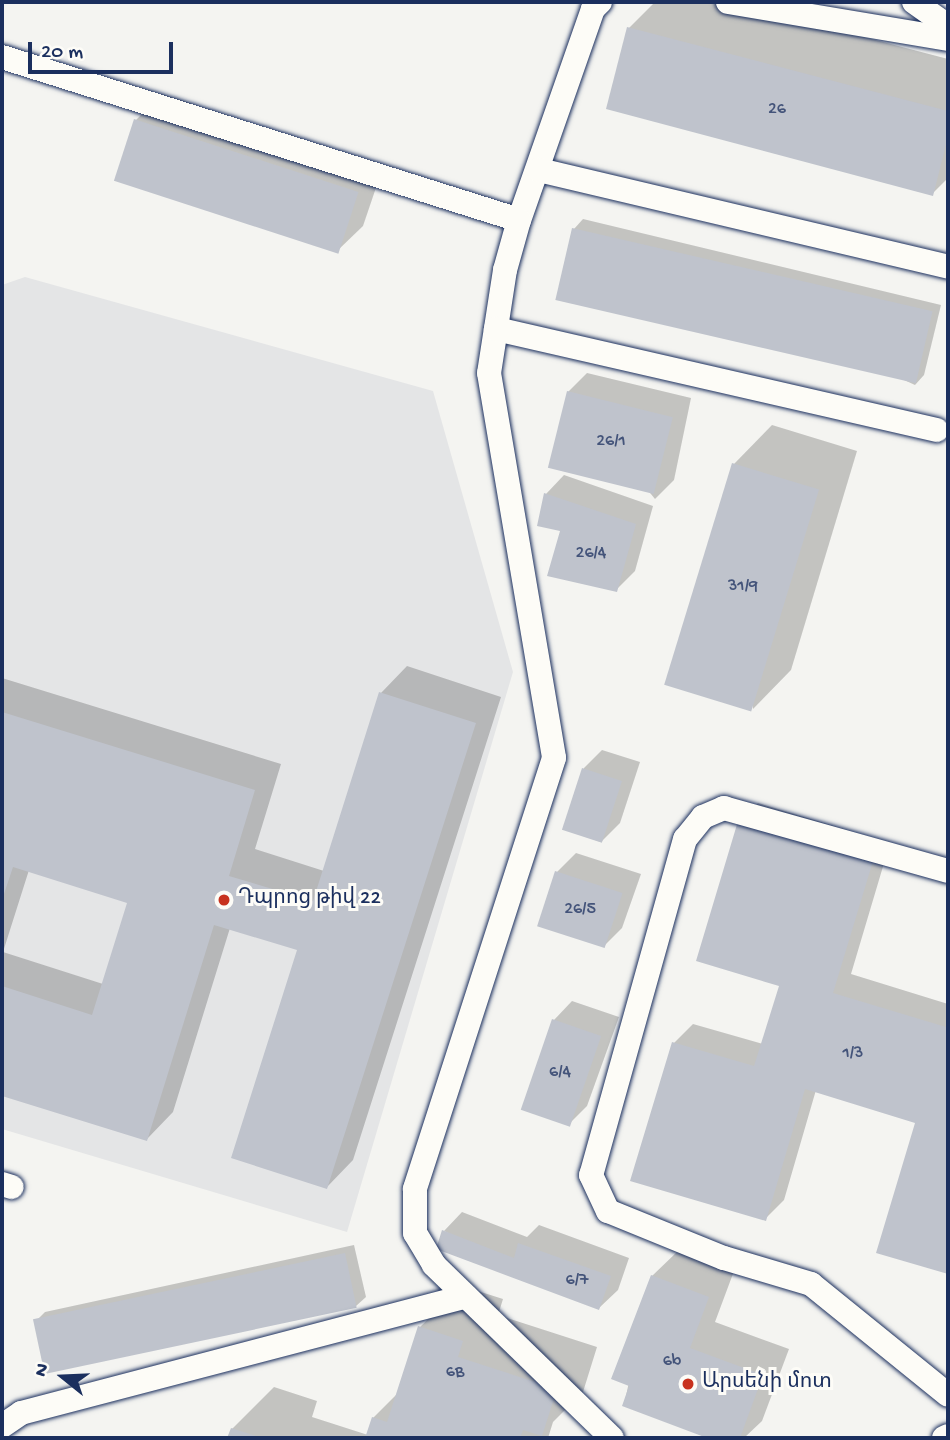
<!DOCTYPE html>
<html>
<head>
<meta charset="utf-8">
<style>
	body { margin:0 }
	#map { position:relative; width:950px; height:1440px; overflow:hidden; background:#f4f4f1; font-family:"Gochi Hand","Noto Sans Armenian",sans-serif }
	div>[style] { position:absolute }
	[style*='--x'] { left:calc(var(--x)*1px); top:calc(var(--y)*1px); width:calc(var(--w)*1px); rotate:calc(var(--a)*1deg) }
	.built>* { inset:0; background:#e4e5e6 }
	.shadow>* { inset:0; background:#0003 }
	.building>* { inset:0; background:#bfc3cc; transform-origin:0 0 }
	.roads { filter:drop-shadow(0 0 2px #1b2f5e) drop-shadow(0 0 2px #1b2f5e) }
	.lane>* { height:24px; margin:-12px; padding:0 12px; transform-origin:12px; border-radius:12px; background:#fdfcf7 }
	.dots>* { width:19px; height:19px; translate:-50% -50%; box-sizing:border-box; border:4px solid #fdfcf7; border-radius:50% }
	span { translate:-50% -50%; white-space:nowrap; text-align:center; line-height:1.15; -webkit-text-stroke:6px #fdfcf7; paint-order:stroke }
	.number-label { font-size:18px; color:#44547a }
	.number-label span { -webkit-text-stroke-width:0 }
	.poi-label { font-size:21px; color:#1b2f5e }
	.left { translate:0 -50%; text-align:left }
	.frame { position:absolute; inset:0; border:4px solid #1b2f5e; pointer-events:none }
	.north { position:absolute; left:28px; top:1342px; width:70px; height:70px; -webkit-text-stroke:5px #fdfcf7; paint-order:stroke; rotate:288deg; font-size:19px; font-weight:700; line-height:28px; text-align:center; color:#1b2f5e }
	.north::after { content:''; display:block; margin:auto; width:24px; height:32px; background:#1b2f5e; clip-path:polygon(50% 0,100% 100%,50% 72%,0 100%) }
	.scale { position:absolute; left:28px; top:42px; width:145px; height:32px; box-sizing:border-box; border:4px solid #1b2f5e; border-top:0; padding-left:9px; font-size:21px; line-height:24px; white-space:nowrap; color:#1b2f5e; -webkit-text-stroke:5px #fdfcf7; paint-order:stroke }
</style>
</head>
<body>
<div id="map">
	<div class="built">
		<i style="clip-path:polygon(25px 277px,433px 391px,513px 672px,347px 1232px,2px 1129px,2px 285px)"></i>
	</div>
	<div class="shadow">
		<i style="clip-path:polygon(655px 2px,730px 2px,948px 59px,948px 178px,932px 194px,629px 28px)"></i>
		<i style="clip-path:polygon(162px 94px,383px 167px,363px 226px,336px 252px,136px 120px)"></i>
		<i style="clip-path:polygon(583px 219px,941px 305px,924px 375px,915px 385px,574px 229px)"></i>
		<i style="clip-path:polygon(587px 373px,691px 398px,674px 480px,655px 499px,568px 392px)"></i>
		<i style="clip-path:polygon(772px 425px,857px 451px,791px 670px,753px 709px,734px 464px)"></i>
		<i style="clip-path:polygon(564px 475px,653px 506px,635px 571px,616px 590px,562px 530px,546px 494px)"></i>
		<i style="clip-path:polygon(evenodd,407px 666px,501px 697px,353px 1160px,327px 1187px,299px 949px,230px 928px,173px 1112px,147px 1139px,2px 1094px,2px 678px,281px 764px,255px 849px,324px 871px,381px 693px,407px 666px,29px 870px,129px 902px,103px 984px,3px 952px,29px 870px)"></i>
		<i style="clip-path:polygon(602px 750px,640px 762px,620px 823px,601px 842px,563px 829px,584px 768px)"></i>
		<i style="clip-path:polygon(758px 803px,890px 843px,851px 974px,948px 1004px,948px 1273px,878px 1252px,917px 1121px,816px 1090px,784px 1200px,765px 1219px,674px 1043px,693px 1024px,763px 1044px,782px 985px,739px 822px)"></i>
		<i style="clip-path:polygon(576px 853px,641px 874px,622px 928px,603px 947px,557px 872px)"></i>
		<i style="clip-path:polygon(572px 1001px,619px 1017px,587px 1106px,568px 1125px,554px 1020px)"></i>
		<i style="clip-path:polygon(462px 1212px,527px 1237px,539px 1225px,629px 1258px,618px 1290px,599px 1308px,444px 1231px)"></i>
		<i style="clip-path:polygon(354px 1245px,366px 1297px,356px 1306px,35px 1322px,45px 1312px)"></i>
		<i style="clip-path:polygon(679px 1250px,734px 1271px,715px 1322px,789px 1349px,762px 1421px,744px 1438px,712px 1438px,624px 1405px,652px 1276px)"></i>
		<i style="clip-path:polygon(462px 1286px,503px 1299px,498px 1315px,597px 1347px,583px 1392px,553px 1422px,548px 1438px,229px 1438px,232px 1429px,274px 1387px,317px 1401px,312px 1417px,368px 1435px,373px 1418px,398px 1393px,420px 1327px)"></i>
	</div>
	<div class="building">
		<i style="clip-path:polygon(627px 27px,948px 111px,948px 136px,933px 196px,606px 109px)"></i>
		<i style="left:134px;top:119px;width:236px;height:65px;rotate:18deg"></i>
		<i style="left:572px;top:228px;width:370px;height:74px;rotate:13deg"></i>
		<i style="left:567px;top:391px;width:109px;height:79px;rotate:14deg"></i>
		<i style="left:732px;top:463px;width:91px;height:232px;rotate:17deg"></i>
		<i style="clip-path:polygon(544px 493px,636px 524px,617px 592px,547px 576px,560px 531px,537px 526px)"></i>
		<i style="clip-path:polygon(379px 692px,476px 723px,327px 1189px,231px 1158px,297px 950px,214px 925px,147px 1141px,2px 1096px,2px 986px,92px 1015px,127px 903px,13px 867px,2px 900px,2px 712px,255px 790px,229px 876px,313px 901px)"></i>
		<i style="left:582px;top:768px;width:42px;height:65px;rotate:18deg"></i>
		<i style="clip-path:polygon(738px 821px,873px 861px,833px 993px,946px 1027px,948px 1023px,948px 1274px,876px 1253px,915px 1123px,805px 1089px,766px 1221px,630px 1181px,672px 1042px,754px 1066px,779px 986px,696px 961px)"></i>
		<i style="left:555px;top:871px;width:71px;height:58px;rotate:18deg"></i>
		<i style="left:552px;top:1019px;width:52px;height:96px;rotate:19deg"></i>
		<i style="clip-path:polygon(442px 1230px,514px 1258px,518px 1243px,611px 1276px,599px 1310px,436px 1249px)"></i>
		<i style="left:345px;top:1253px;width:56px;height:319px;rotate:78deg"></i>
		<i style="clip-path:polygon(651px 1275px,709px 1297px,690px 1348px,763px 1375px,740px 1438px,707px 1438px,622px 1406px,629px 1386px,611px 1379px)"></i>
		<i style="clip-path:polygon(418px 1326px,463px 1341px,458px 1357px,557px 1389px,542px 1436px,523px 1430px,520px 1438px,365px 1438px,372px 1417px,387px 1422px)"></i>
		<i style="clip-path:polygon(231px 1428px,262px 1438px,227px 1438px)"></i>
	</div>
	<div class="roads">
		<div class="lane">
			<i style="--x:600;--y:2;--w:10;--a:135"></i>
			<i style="--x:593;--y:9;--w:224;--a:109.3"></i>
			<i style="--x:519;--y:220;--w:52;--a:105.6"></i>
			<i style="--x:505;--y:270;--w:104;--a:98.8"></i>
			<i style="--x:489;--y:373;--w:390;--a:80.4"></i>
			<i style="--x:554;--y:758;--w:453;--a:107.9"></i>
			<i style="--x:415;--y:1189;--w:44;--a:90"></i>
			<i style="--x:415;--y:1233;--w:37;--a:59"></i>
			<i style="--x:434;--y:1265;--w:248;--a:44.2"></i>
			<i style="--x:728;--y:2;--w:223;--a:9.5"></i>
			<i style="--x:914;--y:2;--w:42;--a:35.2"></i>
			<i style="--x:2;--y:57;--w:542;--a:17.5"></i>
			<i style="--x:539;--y:170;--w:420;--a:13.3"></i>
			<i style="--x:496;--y:329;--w:452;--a:12.9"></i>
			<i style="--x:948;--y:871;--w:233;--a:-164.3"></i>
			<i style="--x:724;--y:808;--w:23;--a:157"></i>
			<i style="--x:703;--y:817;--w:28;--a:129"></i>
			<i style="--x:685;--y:839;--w:349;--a:105.6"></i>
			<i style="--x:591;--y:1175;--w:40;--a:65"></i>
			<i style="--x:608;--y:1211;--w:125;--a:22.1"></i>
			<i style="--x:724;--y:1258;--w:91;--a:16.6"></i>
			<i style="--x:811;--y:1284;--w:176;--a:39"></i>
			<i style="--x:2;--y:1184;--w:10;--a:17"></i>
			<i style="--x:2;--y:1426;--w:23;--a:-34"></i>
			<i style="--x:21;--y:1413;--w:460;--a:-14.7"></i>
			<i style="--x:944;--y:1438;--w:4;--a:-27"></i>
		</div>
	</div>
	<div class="dots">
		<i style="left:224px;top:900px;background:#c8321e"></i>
		<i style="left:688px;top:1384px;background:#c8321e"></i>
	</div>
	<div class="number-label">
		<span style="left:777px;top:110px">26</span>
		<span style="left:611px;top:442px">26/1</span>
		<span style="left:591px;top:554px">26/4</span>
		<span style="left:743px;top:587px">31/9</span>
		<span style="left:580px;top:910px">26/5</span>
		<span style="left:853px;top:1054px">1/3</span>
		<span style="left:560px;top:1073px">6/4</span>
		<span style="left:577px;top:1281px">6/7</span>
		<span style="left:672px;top:1362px">6b</span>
		<span style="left:455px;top:1373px">6B</span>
	</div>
	<div class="poi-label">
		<span class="left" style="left:238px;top:900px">Դպրոց թիվ 22</span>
		<span class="left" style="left:702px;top:1384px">Արսենի մոտ</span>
	</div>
	<div class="frame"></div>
	<div class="north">N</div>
	<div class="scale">20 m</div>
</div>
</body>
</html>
